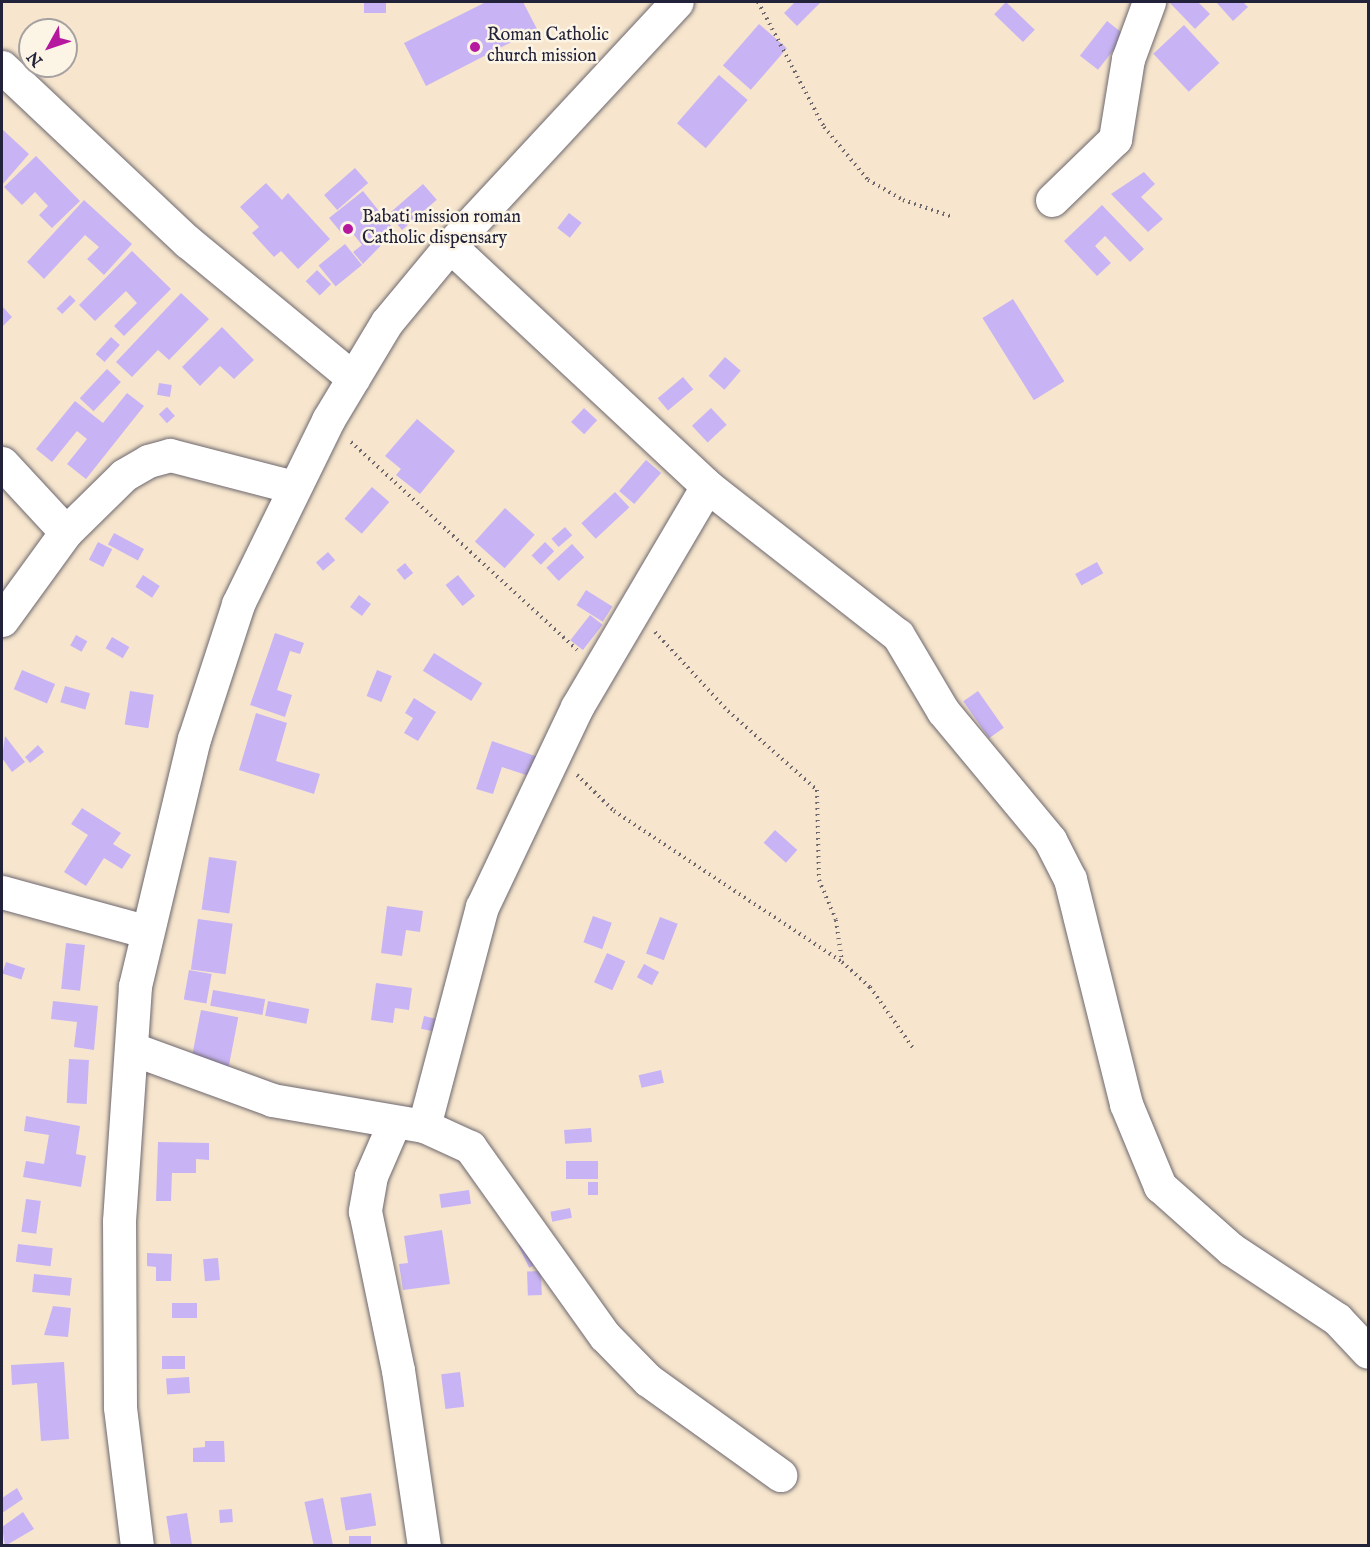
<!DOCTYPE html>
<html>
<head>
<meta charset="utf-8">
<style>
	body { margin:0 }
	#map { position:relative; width:1370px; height:1547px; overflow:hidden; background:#f7e6cd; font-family:"IM FELL English",serif }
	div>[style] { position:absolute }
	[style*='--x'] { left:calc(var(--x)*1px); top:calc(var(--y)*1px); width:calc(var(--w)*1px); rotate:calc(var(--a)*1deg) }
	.building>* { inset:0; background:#c8b4f4; transform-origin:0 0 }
	.path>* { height:4px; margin-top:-2px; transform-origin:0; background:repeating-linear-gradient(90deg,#6d676e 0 1.5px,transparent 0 6px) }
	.roads { filter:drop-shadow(0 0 2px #6d676e) drop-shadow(0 0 2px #6d676e) }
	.minor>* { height:33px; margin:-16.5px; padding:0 16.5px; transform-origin:16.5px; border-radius:16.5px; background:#fff }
	.dots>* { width:16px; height:16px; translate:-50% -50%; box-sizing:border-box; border:3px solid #fcf5e5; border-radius:50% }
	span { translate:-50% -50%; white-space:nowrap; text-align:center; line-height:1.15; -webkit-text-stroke:5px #fcf5e5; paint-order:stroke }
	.poi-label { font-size:18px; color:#22223b }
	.left { translate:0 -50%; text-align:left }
	.frame { position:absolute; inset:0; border:3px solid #22223b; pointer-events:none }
	.north { position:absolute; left:18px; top:18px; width:60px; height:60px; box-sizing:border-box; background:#fcf5e5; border:2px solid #a5a1a1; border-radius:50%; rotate:230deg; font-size:16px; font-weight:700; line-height:24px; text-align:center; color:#22223b }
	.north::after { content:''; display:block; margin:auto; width:21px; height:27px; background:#b5179e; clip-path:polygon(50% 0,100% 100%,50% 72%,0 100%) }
</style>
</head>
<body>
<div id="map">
	<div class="building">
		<i style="left:364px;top:2px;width:22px;height:11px"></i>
		<i style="clip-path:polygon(486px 2px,523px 2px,537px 29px,426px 86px,404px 43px)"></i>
		<i style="clip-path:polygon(795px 2px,821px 2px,797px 26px,784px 13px)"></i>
		<i style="left:1006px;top:2px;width:40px;height:17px;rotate:44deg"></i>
		<i style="clip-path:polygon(1169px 2px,1198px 2px,1210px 14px,1195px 29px)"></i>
		<i style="clip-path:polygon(1216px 2px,1243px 2px,1248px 7px,1233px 21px)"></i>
		<i style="left:1107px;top:21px;width:23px;height:44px;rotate:38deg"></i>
		<i style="left:759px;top:24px;width:37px;height:55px;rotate:41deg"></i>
		<i style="left:1184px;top:25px;width:52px;height:42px;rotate:47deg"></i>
		<i style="left:719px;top:75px;width:38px;height:64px;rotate:41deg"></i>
		<i style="clip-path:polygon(2px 129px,29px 154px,2px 185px)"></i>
		<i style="clip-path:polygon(36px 156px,80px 201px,52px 228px,39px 215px,48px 206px,35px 192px,22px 205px,4px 187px)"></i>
		<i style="left:355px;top:168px;width:20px;height:41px;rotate:49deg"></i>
		<i style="clip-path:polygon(1144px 172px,1155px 184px,1141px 197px,1163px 219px,1148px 232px,1111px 194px)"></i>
		<i style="clip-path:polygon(266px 183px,282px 200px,288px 193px,330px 239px,298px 269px,281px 251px,274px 257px,252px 233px,259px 227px,240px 207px)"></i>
		<i style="left:423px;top:184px;width:21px;height:46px;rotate:49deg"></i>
		<i style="clip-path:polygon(363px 191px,395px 231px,363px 264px,353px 252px,362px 245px,350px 230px,344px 236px,329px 218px)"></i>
		<i style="clip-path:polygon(84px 200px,132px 244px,104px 275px,87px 259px,99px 247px,85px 235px,44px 279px,27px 262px)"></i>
		<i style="clip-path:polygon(1102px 205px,1144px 249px,1130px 262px,1105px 236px,1095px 246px,1111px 263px,1097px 276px,1064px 241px)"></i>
		<i style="left:569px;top:213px;width:16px;height:19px;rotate:38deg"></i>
		<i style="left:345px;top:244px;width:27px;height:34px;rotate:51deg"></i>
		<i style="clip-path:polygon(132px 251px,171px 289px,124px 336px,114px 326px,137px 303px,126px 291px,95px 321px,79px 305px)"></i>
		<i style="left:317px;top:270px;width:20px;height:16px;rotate:45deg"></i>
		<i style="clip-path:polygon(181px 293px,209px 319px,169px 360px,158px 350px,132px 377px,116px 362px)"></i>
		<i style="left:70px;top:295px;width:8px;height:19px;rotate:45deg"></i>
		<i style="left:1013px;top:299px;width:97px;height:36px;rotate:58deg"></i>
		<i style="clip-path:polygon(2px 306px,12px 317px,2px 327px)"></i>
		<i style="clip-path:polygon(222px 327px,254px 360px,234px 379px,220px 366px,200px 386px,182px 367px)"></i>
		<i style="left:111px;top:337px;width:12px;height:23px;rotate:42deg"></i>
		<i style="left:725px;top:357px;width:21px;height:25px;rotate:41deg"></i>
		<i style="left:107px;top:369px;width:19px;height:40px;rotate:43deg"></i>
		<i style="left:683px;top:377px;width:16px;height:33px;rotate:50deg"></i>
		<i style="left:159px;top:383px;width:13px;height:12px;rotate:9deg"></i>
		<i style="clip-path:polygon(127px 393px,144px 406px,86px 479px,67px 464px,87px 439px,77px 431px,52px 462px,36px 449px,75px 401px,103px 423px)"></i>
		<i style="left:167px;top:407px;width:12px;height:11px;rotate:48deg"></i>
		<i style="left:584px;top:408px;width:18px;height:19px;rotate:43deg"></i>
		<i style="left:711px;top:408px;width:23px;height:26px;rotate:47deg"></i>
		<i style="clip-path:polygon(417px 419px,455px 451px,420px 494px,396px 475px,401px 469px,385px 456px)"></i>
		<i style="left:646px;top:460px;width:20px;height:41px;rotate:41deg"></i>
		<i style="left:372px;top:487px;width:23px;height:42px;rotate:41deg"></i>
		<i style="left:615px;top:492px;width:21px;height:46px;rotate:47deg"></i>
		<i style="left:505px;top:508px;width:40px;height:45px;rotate:42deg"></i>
		<i style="left:565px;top:527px;width:11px;height:18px;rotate:49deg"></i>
		<i style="left:114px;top:533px;width:34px;height:13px;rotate:28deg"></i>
		<i style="left:98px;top:542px;width:16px;height:20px;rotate:27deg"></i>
		<i style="left:545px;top:542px;width:13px;height:19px;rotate:45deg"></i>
		<i style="left:572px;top:544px;width:18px;height:35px;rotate:47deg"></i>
		<i style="left:328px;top:552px;width:11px;height:16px;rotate:49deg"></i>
		<i style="left:1097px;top:562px;width:13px;height:25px;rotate:61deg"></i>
		<i style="left:405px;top:563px;width:13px;height:11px;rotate:51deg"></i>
		<i style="left:143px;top:575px;width:20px;height:14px;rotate:33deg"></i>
		<i style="left:458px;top:575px;width:27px;height:16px;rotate:51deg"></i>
		<i style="left:586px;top:590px;width:31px;height:18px;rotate:32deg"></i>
		<i style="left:359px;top:595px;width:15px;height:15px;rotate:37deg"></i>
		<i style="left:590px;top:615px;width:16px;height:32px;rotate:38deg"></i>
		<i style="clip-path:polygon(275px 633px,304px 643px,300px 654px,290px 651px,277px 690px,292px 695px,285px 717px,250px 705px)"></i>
		<i style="left:76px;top:635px;width:13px;height:12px;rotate:29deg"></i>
		<i style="left:112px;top:637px;width:20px;height:13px;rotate:30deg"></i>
		<i style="left:434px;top:653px;width:57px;height:21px;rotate:32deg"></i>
		<i style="left:22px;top:670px;width:36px;height:21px;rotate:23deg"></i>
		<i style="left:377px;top:670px;width:16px;height:28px;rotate:22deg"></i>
		<i style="left:65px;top:686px;width:26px;height:17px;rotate:16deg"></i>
		<i style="left:130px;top:691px;width:24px;height:34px;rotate:9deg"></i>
		<i style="left:978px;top:691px;width:45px;height:18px;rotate:55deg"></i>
		<i style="clip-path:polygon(414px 698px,436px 712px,418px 741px,404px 733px,413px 718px,405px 713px)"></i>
		<i style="clip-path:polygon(256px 713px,287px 723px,276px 761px,320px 774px,314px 794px,239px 770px)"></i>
		<i style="clip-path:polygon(5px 736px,25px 762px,12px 772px,2px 758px)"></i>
		<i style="clip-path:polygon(492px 741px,538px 757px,532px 777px,502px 767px,493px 794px,476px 789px)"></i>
		<i style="clip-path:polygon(38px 745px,44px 752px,30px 763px,25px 757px)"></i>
		<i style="clip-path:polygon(82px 808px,121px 833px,113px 844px,131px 855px,122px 869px,104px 858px,86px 886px,64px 872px,88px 835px,71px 824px)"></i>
		<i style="left:775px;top:830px;width:30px;height:17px;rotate:42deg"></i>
		<i style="left:209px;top:857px;width:28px;height:53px;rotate:8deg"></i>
		<i style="clip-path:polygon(387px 906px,423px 911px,420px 932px,406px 930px,402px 956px,381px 953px)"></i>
		<i style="left:593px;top:916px;width:20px;height:28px;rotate:20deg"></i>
		<i style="left:660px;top:917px;width:19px;height:39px;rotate:21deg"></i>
		<i style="left:198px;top:919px;width:35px;height:51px;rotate:8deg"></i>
		<i style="left:66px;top:943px;width:19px;height:46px;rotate:6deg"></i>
		<i style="left:607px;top:953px;width:20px;height:32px;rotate:24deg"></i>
		<i style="left:6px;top:962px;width:20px;height:12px;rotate:18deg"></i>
		<i style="left:644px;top:964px;width:17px;height:15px;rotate:28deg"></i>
		<i style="left:189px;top:970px;width:23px;height:30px;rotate:10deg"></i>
		<i style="clip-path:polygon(376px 983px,412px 988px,409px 1010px,395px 1008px,393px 1023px,371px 1020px)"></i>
		<i style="left:213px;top:990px;width:53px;height:16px;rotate:10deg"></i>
		<i style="clip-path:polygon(53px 1001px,98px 1006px,94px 1050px,74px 1047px,77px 1022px,51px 1019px)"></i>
		<i style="left:268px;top:1001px;width:42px;height:15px;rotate:11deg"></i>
		<i style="left:201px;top:1010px;width:38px;height:58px;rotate:11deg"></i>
		<i style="left:424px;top:1016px;width:13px;height:13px;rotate:13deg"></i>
		<i style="left:69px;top:1059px;width:20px;height:44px;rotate:3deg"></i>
		<i style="left:661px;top:1070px;width:13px;height:23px;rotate:77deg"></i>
		<i style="clip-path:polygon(26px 1116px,80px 1126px,76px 1154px,86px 1156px,81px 1187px,23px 1177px,26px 1161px,44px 1164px,49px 1135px,24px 1131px)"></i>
		<i style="left:591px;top:1128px;width:14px;height:27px;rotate:86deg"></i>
		<i style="clip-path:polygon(158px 1142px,209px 1143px,209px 1160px,196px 1159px,196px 1173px,172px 1173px,171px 1201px,156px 1201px)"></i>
		<i style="left:598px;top:1161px;width:18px;height:32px;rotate:90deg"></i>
		<i style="left:598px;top:1182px;width:13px;height:10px;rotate:90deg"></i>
		<i style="left:469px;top:1190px;width:14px;height:30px;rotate:82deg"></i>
		<i style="left:26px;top:1199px;width:15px;height:33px;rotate:8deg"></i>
		<i style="left:570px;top:1208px;width:10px;height:20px;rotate:79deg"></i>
		<i style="clip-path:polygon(442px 1230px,450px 1284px,403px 1290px,399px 1264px,408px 1263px,404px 1236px)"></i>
		<i style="left:529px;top:1240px;width:25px;height:12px;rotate:64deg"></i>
		<i style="left:18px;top:1244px;width:35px;height:18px;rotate:7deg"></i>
		<i style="clip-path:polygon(147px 1253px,172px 1254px,171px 1281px,156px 1281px,156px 1267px,147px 1266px)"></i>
		<i style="left:218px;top:1258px;width:22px;height:15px;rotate:85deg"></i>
		<i style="left:541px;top:1271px;width:24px;height:14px;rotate:88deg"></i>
		<i style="left:34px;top:1274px;width:38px;height:18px;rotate:6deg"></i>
		<i style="left:172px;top:1303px;width:25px;height:15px"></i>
		<i style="clip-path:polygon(53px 1306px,71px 1308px,68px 1337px,44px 1335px)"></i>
		<i style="left:185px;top:1356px;width:13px;height:23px;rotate:90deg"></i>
		<i style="clip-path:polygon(64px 1362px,69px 1439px,41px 1441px,37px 1383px,12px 1385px,11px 1365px)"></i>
		<i style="left:460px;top:1372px;width:35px;height:19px;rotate:83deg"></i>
		<i style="left:189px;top:1377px;width:16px;height:23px;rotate:86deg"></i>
		<i style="clip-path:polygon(205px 1441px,224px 1441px,225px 1462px,193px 1462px,193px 1448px,205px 1447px)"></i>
		<i style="clip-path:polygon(17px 1488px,23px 1499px,2px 1513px,2px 1498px)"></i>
		<i style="left:371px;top:1493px;width:33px;height:31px;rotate:81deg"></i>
		<i style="left:323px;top:1498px;width:48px;height:19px;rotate:78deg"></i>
		<i style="left:232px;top:1509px;width:13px;height:13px;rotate:86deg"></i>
		<i style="clip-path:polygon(23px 1512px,34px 1529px,5px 1546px,2px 1527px)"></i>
		<i style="left:187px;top:1513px;width:33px;height:21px;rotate:81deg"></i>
		<i style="left:371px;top:1536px;width:10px;height:22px;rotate:90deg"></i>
	</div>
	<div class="path">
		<i style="--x:758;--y:2;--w:141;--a:62.2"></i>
		<i style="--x:824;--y:127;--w:69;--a:50.3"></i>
		<i style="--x:868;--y:180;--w:40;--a:29.7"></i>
		<i style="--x:903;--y:200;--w:53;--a:18.8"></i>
		<i style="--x:351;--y:442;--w:307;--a:42.6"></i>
		<i style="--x:655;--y:632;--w:108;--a:47.3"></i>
		<i style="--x:728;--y:711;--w:119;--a:41.6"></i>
		<i style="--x:817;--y:790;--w:90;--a:88.7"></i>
		<i style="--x:819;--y:880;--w:43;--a:67"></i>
		<i style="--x:836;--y:920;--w:42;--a:81.9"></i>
		<i style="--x:577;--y:775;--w:52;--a:44.2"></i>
		<i style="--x:614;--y:811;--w:273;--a:33.5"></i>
		<i style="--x:842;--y:962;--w:38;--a:42"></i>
		<i style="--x:870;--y:987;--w:75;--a:54.8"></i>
	</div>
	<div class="roads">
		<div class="minor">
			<i style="--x:2;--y:67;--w:255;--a:43.3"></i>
			<i style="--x:188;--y:242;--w:214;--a:39.5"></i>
			<i style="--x:1052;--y:200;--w:88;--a:-44.1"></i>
			<i style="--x:1115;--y:139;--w:81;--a:-80.8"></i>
			<i style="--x:1128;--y:59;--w:61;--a:-69.8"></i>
			<i style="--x:450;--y:246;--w:352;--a:43"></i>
			<i style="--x:707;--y:486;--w:242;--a:38"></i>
			<i style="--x:898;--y:635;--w:88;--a:59.4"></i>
			<i style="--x:943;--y:711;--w:168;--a:50.3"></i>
			<i style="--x:1050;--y:840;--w:44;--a:62.9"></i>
			<i style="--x:1070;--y:879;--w:232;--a:76"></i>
			<i style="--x:1126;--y:1104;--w:89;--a:67.5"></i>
			<i style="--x:1160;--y:1186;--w:95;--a:41.6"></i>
			<i style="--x:1231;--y:1249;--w:127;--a:33.4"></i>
			<i style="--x:1337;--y:1319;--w:45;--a:46.8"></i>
			<i style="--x:2;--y:463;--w:94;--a:47.2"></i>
			<i style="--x:2;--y:620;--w:109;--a:-54"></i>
			<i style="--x:66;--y:532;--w:81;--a:-44.5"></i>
			<i style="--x:124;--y:475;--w:28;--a:-30"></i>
			<i style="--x:148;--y:461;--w:23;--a:-15"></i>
			<i style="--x:170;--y:455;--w:128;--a:14.5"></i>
			<i style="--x:2;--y:892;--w:148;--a:15.3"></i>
			<i style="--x:133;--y:1049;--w:148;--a:20.1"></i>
			<i style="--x:272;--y:1100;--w:154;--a:9.7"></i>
			<i style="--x:424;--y:1126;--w:51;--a:24.5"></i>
			<i style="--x:470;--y:1147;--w:232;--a:54.5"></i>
			<i style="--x:605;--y:1336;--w:62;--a:45.7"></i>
			<i style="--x:648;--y:1380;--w:163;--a:35.7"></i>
			<i style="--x:394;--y:1123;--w:58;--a:113.5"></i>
			<i style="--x:371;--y:1176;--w:36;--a:100"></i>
			<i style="--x:365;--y:1211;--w:162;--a:78.3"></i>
			<i style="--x:398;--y:1370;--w:178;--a:81.6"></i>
			<i style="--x:424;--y:1126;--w:227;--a:-75.2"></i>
			<i style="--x:482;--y:907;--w:221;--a:-64.6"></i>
			<i style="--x:577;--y:707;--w:256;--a:-59.5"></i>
			<i style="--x:137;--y:1546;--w:140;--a:-97"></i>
			<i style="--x:120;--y:1407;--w:186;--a:-90.3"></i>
			<i style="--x:119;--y:1221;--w:236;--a:-86.1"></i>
			<i style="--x:135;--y:986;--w:254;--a:-76.6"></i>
			<i style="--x:194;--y:739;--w:142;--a:-71.9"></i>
			<i style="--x:238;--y:604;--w:205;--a:-63.9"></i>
			<i style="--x:328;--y:420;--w:114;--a:-59"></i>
			<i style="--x:387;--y:322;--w:99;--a:-50.3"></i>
			<i style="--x:450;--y:246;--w:333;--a:-47.1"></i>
		</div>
	</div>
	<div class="dots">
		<i style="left:475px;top:47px;background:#b5179e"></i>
		<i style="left:348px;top:229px;background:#b5179e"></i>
	</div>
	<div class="poi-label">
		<span class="left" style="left:487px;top:47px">Roman Catholic<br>church mission</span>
		<span class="left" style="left:362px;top:229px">Babati mission roman<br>Catholic dispensary</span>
	</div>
	<div class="frame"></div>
	<div class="north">N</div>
</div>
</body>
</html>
